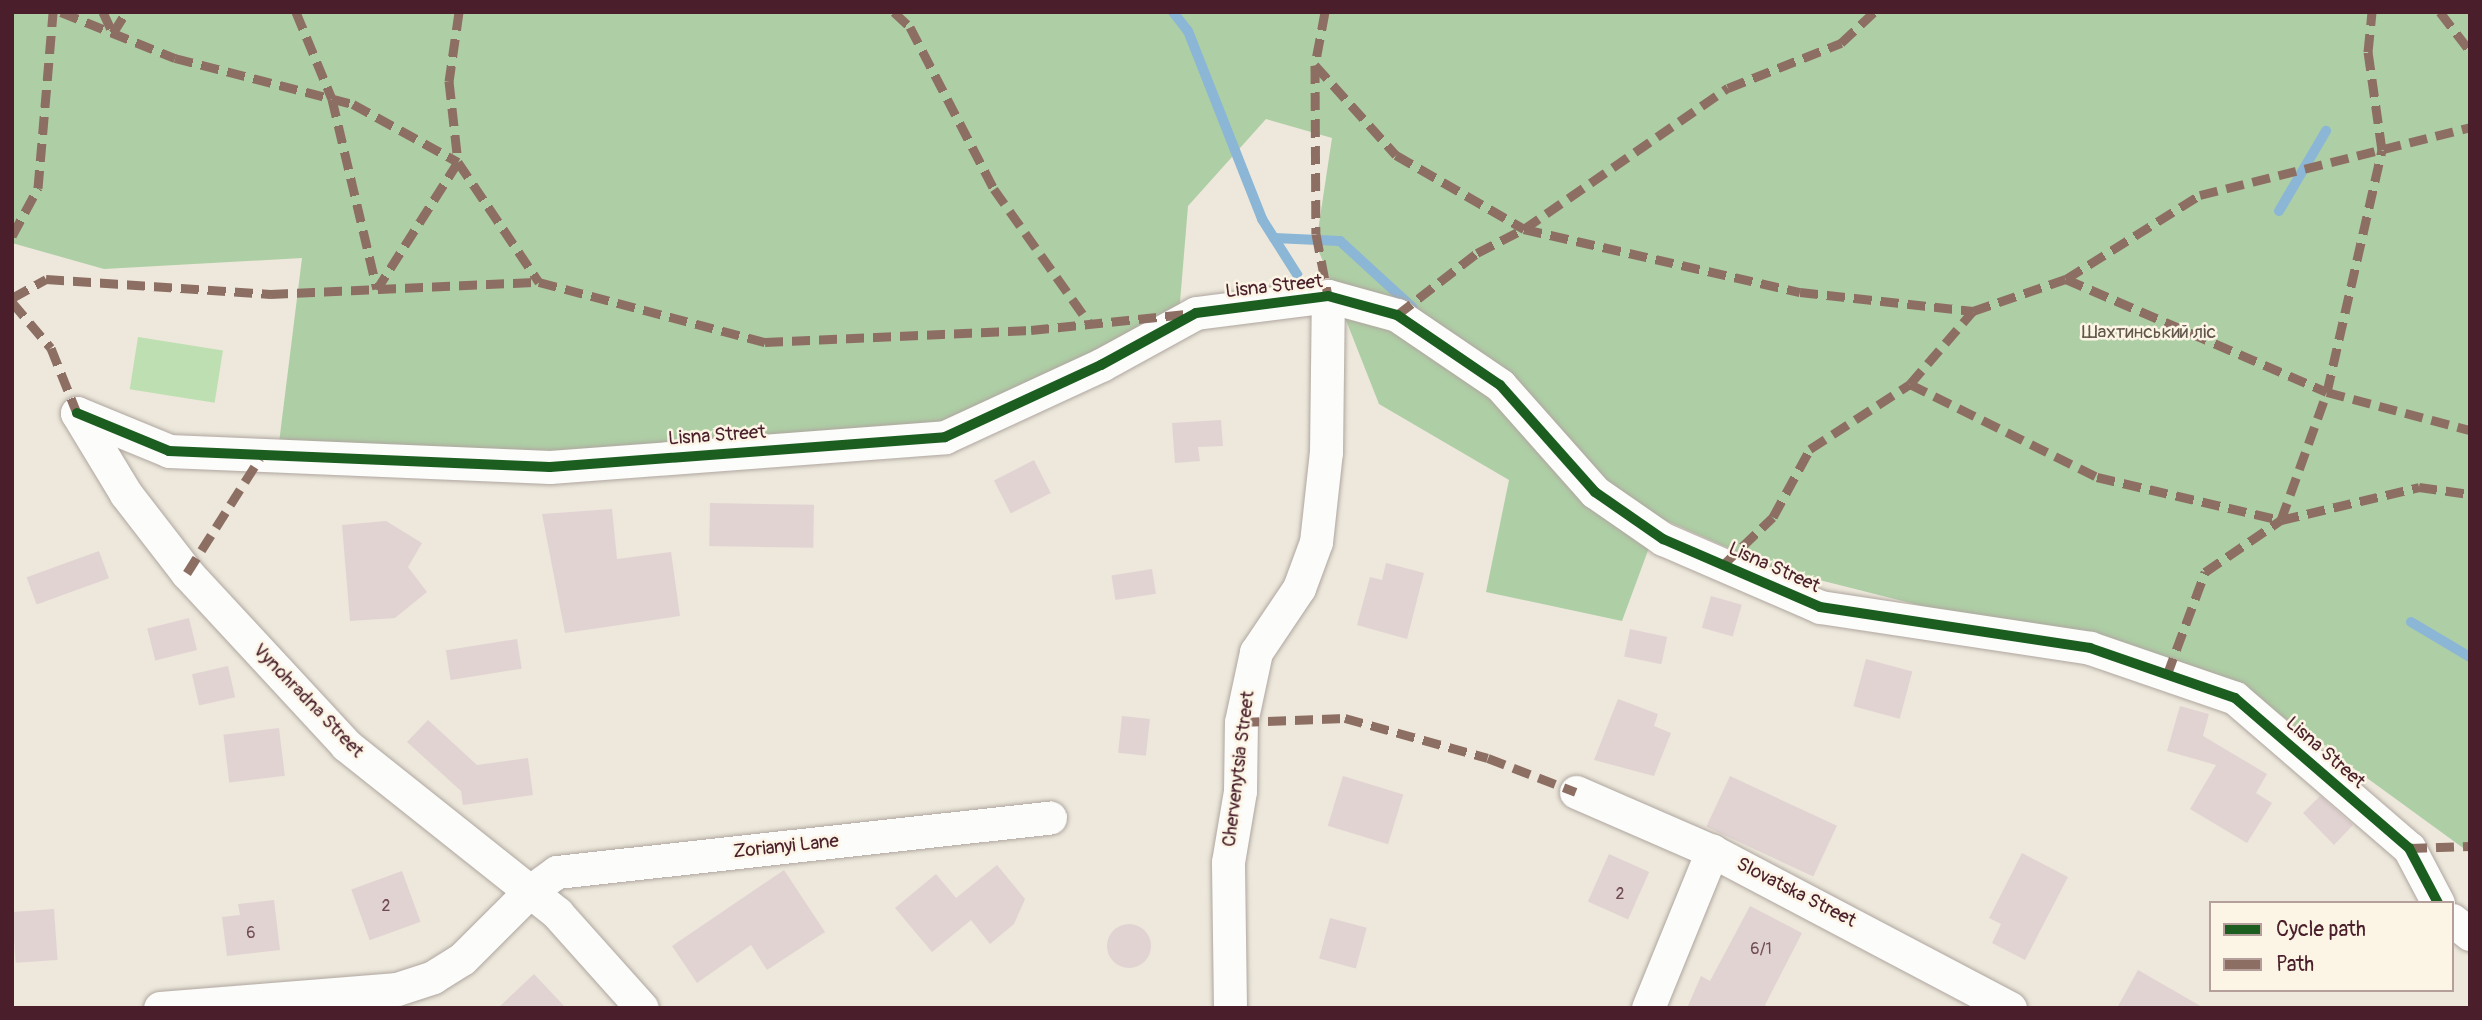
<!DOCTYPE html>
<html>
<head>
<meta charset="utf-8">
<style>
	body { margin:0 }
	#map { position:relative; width:2482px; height:1020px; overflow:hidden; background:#ede8db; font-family:Pangolin,sans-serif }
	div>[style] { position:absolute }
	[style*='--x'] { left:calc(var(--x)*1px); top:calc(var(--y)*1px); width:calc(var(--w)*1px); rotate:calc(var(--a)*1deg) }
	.green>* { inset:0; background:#bedfb1; transform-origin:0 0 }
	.forest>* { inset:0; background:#aecea5 }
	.stream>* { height:10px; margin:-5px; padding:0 5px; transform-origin:5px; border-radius:5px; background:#8bb6d6 }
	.building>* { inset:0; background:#e2d3d3; transform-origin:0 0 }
	.round { border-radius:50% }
	.roads { filter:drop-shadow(0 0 2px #afa6a0) drop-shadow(0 0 2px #afa6a0) }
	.minor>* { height:33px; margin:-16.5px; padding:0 16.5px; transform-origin:16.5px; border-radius:16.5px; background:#fcfcfa }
	.quiet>* { height:9px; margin-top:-4.5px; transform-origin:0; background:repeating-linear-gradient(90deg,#8d6e63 0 18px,transparent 0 27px) }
	.cycleway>* { height:10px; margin:-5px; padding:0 5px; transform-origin:5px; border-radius:5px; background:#1b5e20 }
	span { translate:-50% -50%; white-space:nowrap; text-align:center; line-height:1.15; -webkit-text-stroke:5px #fcf5e5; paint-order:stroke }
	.number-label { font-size:16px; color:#704c55 }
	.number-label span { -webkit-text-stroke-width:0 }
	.street-label { font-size:19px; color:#4a1f2b }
	.park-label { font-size:19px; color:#615649 }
	.frame { position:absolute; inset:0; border:14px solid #4a1f2b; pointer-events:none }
	.legend { position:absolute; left:2209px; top:901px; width:245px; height:91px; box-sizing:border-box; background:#fcf5e5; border:2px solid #b59f9b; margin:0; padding:9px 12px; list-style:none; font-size:21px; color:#4a1f2b }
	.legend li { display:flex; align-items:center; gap:14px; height:35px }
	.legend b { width:35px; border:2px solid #b59f9b }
</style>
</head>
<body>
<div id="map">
	<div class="green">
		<i style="left:138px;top:337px;width:86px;height:53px;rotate:9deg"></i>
	</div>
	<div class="forest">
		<i style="clip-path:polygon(12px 12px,2470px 12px,2470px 853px,2242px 687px,1776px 569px,1660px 518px,1622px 621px,1486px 592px,1509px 480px,1379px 404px,1316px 244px,1332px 138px,1266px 119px,1188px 206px,1179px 314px,1007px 412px,836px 451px,278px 451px,302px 258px,104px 269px,12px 243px)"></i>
	</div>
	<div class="stream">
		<i style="--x:1173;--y:12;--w:24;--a:52"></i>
		<i style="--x:1188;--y:31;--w:202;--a:68.5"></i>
		<i style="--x:1262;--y:219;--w:67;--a:57.7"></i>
		<i style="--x:2279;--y:211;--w:93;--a:-59.6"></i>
		<i style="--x:1274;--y:238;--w:66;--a:2.6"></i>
		<i style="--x:1340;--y:241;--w:98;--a:42.5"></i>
		<i style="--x:2411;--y:622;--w:69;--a:30.7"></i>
	</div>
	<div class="building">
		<i style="clip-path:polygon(1221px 420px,1223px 446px,1198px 447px,1200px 461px,1175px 463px,1172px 423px)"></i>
		<i style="left:1034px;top:460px;width:37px;height:45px;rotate:63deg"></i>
		<i style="left:710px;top:503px;width:104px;height:43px;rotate:1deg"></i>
		<i style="clip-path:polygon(612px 509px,617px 559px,671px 552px,680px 616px,565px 633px,542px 514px)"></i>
		<i style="clip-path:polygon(386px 521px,422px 543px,408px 567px,427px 592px,395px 618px,350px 621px,342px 525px)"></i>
		<i style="left:99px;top:551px;width:29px;height:77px;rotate:70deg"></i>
		<i style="clip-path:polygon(1386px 563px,1424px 573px,1407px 639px,1357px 625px,1370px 577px,1382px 580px)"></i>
		<i style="left:1152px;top:569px;width:25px;height:41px;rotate:81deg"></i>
		<i style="left:1711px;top:596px;width:32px;height:33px;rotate:16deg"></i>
		<i style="left:189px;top:618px;width:33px;height:43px;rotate:76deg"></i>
		<i style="left:1630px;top:629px;width:38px;height:28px;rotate:12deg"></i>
		<i style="left:517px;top:639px;width:30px;height:72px;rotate:81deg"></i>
		<i style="left:1866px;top:659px;width:48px;height:49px;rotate:15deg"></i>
		<i style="left:228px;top:666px;width:32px;height:37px;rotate:77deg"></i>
		<i style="clip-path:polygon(1618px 699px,1658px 714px,1654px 726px,1671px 733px,1654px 776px,1594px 760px)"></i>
		<i style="clip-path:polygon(2180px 706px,2209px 714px,2203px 736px,2267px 774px,2256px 793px,2272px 803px,2247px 843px,2190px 809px,2216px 765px,2167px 751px)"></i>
		<i style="left:1122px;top:716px;width:28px;height:37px;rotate:6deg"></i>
		<i style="clip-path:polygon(428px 720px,477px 765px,528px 758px,533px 795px,463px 805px,461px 791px,407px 742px)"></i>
		<i style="left:279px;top:728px;width:48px;height:56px;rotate:83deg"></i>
		<i style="left:1343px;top:776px;width:63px;height:52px;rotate:17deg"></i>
		<i style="left:1730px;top:776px;width:118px;height:56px;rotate:25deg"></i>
		<i style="clip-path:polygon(2320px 796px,2353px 825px,2334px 845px,2303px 813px)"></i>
		<i style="clip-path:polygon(2022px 853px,2068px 877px,2025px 960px,1992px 943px,2001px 924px,1989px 918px)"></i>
		<i style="left:1609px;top:854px;width:44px;height:52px;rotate:24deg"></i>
		<i style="clip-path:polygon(997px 865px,1025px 899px,1014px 924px,990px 944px,971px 920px,932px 952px,895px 908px,936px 874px,956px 898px)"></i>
		<i style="clip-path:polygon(784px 870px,825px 932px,767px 970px,751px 945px,697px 983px,672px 946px)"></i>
		<i style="left:402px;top:871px;width:54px;height:54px;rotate:70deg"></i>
		<i style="clip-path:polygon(274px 900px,280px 950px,227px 956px,222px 917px,240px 915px,238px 904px)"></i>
		<i style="clip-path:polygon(1750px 906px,1802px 933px,1765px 1005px,1771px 1008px,1687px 1008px,1701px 976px,1710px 981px)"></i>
		<i style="left:54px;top:909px;width:51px;height:42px;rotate:86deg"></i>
		<i style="left:1330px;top:918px;width:38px;height:42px;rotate:15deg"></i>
		<i class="round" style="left:1107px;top:924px;width:44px;height:44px"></i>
		<i style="clip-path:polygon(2138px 970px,2204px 1008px,2117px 1008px)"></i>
		<i style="clip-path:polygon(534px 974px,566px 1008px,498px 1008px)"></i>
	</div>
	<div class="roads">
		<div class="minor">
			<i style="--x:77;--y:413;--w:100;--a:22.4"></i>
			<i style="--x:169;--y:451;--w:381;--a:2.4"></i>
			<i style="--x:550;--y:467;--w:396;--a:-4.3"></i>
			<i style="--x:945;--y:437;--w:172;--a:-24.8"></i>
			<i style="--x:1101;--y:365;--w:108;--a:-28.7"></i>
			<i style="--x:1196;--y:313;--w:133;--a:-7.3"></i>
			<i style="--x:1328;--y:296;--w:72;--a:15.4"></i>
			<i style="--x:1397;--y:315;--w:125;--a:34.2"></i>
			<i style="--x:1500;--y:385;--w:143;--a:48.4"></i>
			<i style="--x:1595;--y:492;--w:83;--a:34.7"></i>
			<i style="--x:1663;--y:539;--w:171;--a:23.4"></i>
			<i style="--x:1820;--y:607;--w:273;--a:8.6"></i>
			<i style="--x:2090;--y:648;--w:153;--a:19"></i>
			<i style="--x:2235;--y:698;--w:230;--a:40.8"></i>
			<i style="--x:2409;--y:848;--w:62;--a:62.2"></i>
			<i style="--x:77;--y:413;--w:95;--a:58.8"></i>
			<i style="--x:126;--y:494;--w:100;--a:52.3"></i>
			<i style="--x:187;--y:573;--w:234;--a:47.2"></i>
			<i style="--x:346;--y:745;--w:270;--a:38.5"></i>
			<i style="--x:557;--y:913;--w:127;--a:48.2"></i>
			<i style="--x:1576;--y:792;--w:148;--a:23.5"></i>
			<i style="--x:1712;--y:851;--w:337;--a:27.8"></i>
			<i style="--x:2452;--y:920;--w:23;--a:38"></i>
			<i style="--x:160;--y:1008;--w:238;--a:-4.6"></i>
			<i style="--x:397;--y:989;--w:38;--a:-18"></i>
			<i style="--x:433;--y:977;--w:34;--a:-32"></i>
			<i style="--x:462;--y:959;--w:95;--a:-45"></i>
			<i style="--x:529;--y:892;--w:34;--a:-36"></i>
			<i style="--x:557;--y:872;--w:496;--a:-6.3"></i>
			<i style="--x:1230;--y:1008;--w:146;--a:-90.8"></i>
			<i style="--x:1228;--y:862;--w:72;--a:-80.4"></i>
			<i style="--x:1240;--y:791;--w:69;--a:-89.2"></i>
			<i style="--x:1241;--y:722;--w:72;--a:-77.9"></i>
			<i style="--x:1256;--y:652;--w:77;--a:-56.1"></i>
			<i style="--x:1299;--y:588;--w:49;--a:-69.7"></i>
			<i style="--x:1316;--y:542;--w:91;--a:-83.7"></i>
			<i style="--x:1326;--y:452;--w:156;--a:-89.3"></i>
			<i style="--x:1648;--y:1008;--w:170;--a:-67.8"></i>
		</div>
	</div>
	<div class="quiet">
		<i style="--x:61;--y:12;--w:123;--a:22"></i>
		<i style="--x:175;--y:58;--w:184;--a:14.5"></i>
		<i style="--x:353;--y:104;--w:120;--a:28.9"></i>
		<i style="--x:458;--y:162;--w:151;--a:122.5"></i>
		<i style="--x:103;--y:12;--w:23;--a:65"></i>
		<i style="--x:296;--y:12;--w:94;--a:67.5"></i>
		<i style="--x:332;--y:99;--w:195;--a:76.7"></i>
		<i style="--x:459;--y:12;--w:70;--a:98.2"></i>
		<i style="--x:449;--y:81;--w:81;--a:83.7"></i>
		<i style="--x:458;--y:162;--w:145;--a:56"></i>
		<i style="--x:894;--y:12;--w:22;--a:43"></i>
		<i style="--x:910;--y:27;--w:182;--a:62.6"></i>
		<i style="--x:994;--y:189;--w:166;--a:54.6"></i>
		<i style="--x:1325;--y:12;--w:54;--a:100.7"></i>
		<i style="--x:1315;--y:65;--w:169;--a:89.7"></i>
		<i style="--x:1316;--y:234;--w:63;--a:79"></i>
		<i style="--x:2440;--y:12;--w:49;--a:52.4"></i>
		<i style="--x:113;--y:33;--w:25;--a:-58"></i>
		<i style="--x:1315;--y:65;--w:121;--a:48"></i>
		<i style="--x:1396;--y:155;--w:148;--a:30"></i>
		<i style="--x:1524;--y:229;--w:283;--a:12.9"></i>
		<i style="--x:1800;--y:292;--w:174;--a:6.3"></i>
		<i style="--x:1973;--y:311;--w:98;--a:-19"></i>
		<i style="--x:2066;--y:279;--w:158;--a:-32.1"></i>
		<i style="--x:2200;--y:195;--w:278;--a:-14.1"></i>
		<i style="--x:12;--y:236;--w:55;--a:-61.6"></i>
		<i style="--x:38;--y:188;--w:177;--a:-85.1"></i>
		<i style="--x:2066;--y:279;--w:284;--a:23.4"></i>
		<i style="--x:2327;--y:392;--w:148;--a:14.9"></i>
		<i style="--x:12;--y:298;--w:39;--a:-29"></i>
		<i style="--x:46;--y:279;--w:225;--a:3.8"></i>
		<i style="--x:270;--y:294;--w:269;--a:-2.6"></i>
		<i style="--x:539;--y:282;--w:234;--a:14.9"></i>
		<i style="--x:765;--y:342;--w:266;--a:-2.6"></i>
		<i style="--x:1031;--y:330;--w:156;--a:-5.9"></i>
		<i style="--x:12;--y:302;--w:60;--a:49.7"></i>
		<i style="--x:51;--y:348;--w:70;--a:68.2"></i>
		<i style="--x:1397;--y:315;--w:101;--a:-37.8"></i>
		<i style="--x:1477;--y:253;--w:53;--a:-27.1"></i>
		<i style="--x:1524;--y:229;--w:248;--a:-34.7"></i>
		<i style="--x:1728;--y:88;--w:122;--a:-21.7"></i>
		<i style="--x:1841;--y:43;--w:45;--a:-43.2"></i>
		<i style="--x:1910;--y:384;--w:209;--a:26.4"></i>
		<i style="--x:2097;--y:477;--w:189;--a:13.2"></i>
		<i style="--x:2281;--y:520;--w:142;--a:-13.4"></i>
		<i style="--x:2419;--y:487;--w:51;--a:7.8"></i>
		<i style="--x:1723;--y:565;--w:69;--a:-43.8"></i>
		<i style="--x:1773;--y:517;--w:77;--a:-61.4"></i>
		<i style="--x:1810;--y:449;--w:119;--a:-33"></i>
		<i style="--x:1910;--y:384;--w:96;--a:-49.2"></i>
		<i style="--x:187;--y:573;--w:136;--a:-57.6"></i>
		<i style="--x:2167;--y:675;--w:110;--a:-69.7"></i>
		<i style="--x:2205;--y:572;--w:92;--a:-34.4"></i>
		<i style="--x:2281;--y:520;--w:136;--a:-70.2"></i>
		<i style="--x:2327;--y:392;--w:248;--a:-77.2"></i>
		<i style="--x:2382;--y:150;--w:99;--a:-98.1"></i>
		<i style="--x:2368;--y:52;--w:40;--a:-84.3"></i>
		<i style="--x:1241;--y:722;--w:104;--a:-2.2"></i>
		<i style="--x:1345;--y:718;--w:148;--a:15.6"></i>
		<i style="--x:1488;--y:758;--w:94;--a:21.1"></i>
		<i style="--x:2409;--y:848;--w:61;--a:-1.9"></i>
	</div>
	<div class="cycleway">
		<i style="--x:77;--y:413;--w:100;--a:22.4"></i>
		<i style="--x:169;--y:451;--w:381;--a:2.4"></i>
		<i style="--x:550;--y:467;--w:396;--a:-4.3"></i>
		<i style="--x:945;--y:437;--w:172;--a:-24.8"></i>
		<i style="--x:1101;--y:365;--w:108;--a:-28.7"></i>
		<i style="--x:1196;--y:313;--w:133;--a:-7.3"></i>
		<i style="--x:1328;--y:296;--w:72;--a:15.4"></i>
		<i style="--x:1397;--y:315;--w:125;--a:34.2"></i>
		<i style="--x:1500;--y:385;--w:143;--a:48.4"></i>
		<i style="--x:1595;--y:492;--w:83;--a:34.7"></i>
		<i style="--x:1663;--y:539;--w:171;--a:23.4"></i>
		<i style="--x:1820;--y:607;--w:273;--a:8.6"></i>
		<i style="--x:2090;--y:648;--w:153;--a:19"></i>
		<i style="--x:2235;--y:698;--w:230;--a:40.8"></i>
		<i style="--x:2409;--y:848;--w:62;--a:62.2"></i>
	</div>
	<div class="number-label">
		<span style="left:1620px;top:894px">2</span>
		<span style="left:386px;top:906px">2</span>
		<span style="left:251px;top:933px">6</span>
		<span style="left:1761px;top:949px">6/1</span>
	</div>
	<div class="street-label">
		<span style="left:1274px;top:287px;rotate:-6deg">Lisna Street</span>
		<span style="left:717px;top:436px;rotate:-4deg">Lisna Street</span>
		<span style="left:1774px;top:568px;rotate:24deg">Lisna Street</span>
		<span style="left:308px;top:701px;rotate:46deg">Vynohradna Street</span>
		<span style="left:2325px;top:753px;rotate:41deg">Lisna Street</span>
		<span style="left:1239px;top:769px;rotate:-83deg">Chervenytsia Street</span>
		<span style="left:786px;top:847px;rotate:-6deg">Zorianyi Lane</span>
		<span style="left:1796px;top:893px;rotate:27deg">Slovatska Street</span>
	</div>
	<div class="park-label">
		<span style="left:2149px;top:333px">Шахтинський ліс</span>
	</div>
	<div class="frame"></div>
	<ul class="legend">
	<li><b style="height:9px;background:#1b5e20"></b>Cycle path</li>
	<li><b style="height:9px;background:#8d6e63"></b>Path</li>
	</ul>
</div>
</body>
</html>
